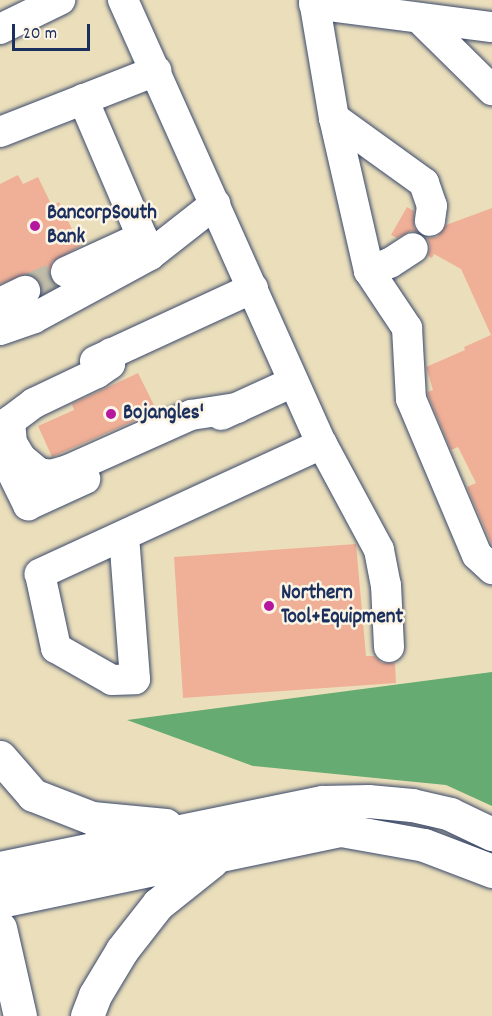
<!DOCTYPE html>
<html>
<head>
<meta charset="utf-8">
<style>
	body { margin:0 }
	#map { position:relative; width:492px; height:1016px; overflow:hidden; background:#ebdfbb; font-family:Dekko,sans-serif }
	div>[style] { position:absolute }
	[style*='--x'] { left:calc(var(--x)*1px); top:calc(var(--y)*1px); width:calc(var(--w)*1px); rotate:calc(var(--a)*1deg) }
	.forest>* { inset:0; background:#66ab71 }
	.building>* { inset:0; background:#f0b097 }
	.minor-tunnel>* { height:30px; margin-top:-15px; transform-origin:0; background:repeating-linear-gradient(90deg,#c1bca8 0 30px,transparent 0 45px) }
	.roads { filter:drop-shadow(0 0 2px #3a496c) drop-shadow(0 0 2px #3a496c) }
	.minor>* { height:30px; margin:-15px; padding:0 15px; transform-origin:15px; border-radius:15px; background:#fff }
	.major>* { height:33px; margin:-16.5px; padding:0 16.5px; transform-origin:16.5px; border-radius:16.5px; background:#fff }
	.highway>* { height:33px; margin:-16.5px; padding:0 16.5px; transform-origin:16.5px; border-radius:16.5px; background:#fff }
	.dots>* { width:16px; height:16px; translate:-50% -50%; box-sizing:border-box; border:3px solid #fcf5e5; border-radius:50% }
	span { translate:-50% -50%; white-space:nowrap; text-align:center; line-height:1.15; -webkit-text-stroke:5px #fcf5e5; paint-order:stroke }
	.poi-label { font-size:21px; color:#1b2f5e; font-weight:700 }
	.left { translate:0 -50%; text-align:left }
	.scale { position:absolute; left:12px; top:24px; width:78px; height:27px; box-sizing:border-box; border:3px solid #1b2f5e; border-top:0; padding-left:8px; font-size:18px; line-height:21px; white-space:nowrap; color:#1b2f5e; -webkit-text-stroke:4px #fcf5e5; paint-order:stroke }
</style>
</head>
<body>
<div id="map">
	<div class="forest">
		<i style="clip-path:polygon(492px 672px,492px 806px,446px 785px,253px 766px,127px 720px)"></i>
	</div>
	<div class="building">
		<i style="clip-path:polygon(18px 175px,23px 184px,38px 177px,52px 206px,59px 202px,80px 246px,52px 262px,49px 271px,51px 280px,56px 286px,42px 294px,40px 283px,27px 274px,0 284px,0 184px)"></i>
		<i style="clip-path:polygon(407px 207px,414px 211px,414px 227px,417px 232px,411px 231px,397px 238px,391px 235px)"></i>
		<i style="clip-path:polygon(492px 208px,492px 545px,467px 487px,476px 483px,458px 447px,451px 450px,428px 395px,428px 392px,433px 390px,426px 367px,465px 350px,464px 347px,491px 335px,461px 269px,434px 254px,432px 258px,428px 256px,430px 246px,427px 238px,437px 237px,446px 225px)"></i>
		<i style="clip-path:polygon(138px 373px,157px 411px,52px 457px,38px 426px,74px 410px,72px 404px)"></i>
		<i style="clip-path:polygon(356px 544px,366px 656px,374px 656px,382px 663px,395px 663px,396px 683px,183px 698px,174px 557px)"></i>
	</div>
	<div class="minor-tunnel">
		<i style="--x:25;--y:291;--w:45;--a:-24.9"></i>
	</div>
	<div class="roads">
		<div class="minor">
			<i style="--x:123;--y:0;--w:487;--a:65.9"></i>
			<i style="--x:322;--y:444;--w:311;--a:155.3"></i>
			<i style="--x:40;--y:574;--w:76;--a:77.8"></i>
			<i style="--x:56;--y:648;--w:64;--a:29.7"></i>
			<i style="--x:112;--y:680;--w:23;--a:-2"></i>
			<i style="--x:135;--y:679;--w:143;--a:-94.4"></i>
			<i style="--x:314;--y:0;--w:120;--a:80.4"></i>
			<i style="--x:334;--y:118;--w:157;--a:77.1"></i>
			<i style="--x:369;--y:271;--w:69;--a:56.3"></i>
			<i style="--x:407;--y:328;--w:71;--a:86.8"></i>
			<i style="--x:411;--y:399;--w:169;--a:67.1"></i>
			<i style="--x:477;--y:555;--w:21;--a:43"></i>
			<i style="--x:314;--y:4;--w:179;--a:7.4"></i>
			<i style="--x:419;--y:18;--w:103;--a:44.6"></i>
			<i style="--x:0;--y:29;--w:67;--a:-25.8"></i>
			<i style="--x:83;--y:99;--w:170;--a:66.8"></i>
			<i style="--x:334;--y:118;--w:111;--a:35.8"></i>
			<i style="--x:424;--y:183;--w:24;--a:71"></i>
			<i style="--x:432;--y:206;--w:15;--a:98"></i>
			<i style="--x:0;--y:132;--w:168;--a:-21.4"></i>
			<i style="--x:369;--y:271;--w:22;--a:-21"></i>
			<i style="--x:390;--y:263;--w:27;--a:-33"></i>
			<i style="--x:66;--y:272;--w:84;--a:-24.7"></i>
			<i style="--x:0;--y:303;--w:28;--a:-26"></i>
			<i style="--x:0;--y:330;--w:36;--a:-19"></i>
			<i style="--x:34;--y:318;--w:132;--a:-28.5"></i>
			<i style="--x:150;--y:255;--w:83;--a:-38.1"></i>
			<i style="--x:111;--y:353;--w:11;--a:95"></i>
			<i style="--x:110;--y:364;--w:16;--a:145"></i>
			<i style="--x:97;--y:373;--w:70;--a:154.5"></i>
			<i style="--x:34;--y:403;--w:30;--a:143"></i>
			<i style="--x:10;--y:421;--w:22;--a:85"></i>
			<i style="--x:12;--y:443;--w:17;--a:59"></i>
			<i style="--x:21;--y:458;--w:23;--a:40"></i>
			<i style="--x:39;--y:473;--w:12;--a:9"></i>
			<i style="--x:51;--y:475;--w:18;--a:-16"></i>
			<i style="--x:68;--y:470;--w:135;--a:-24.1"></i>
			<i style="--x:191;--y:415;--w:47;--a:-8.7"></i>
			<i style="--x:95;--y:361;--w:174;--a:-24.8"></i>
			<i style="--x:221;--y:415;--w:79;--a:-24.6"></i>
			<i style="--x:322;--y:444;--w:120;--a:61.7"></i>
			<i style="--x:379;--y:550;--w:36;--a:79"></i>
			<i style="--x:386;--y:585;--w:62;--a:87.2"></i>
			<i style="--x:0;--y:448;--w:64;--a:63.8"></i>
			<i style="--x:28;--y:505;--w:63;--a:-24.5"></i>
		</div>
		<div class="major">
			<i style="--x:0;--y:928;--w:90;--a:77.2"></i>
		</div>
		<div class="highway">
			<i style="--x:0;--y:757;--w:50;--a:49"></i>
			<i style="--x:33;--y:795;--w:63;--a:21.3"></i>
			<i style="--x:92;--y:818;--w:74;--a:5.4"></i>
			<i style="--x:0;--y:868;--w:329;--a:-11.6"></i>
			<i style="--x:322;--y:802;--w:46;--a:-1.2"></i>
			<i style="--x:368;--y:801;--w:44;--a:5.2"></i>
			<i style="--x:412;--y:805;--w:39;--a:13"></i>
			<i style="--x:450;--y:814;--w:47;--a:25.5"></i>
			<i style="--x:0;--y:901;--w:348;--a:-11.8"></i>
			<i style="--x:341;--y:830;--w:84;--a:10.2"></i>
			<i style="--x:424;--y:845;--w:73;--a:20.9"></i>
			<i style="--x:87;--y:1016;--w:22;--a:-69"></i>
			<i style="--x:95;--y:995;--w:52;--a:-59"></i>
			<i style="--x:122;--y:950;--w:58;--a:-52"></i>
			<i style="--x:158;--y:904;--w:69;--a:-38.5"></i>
		</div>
	</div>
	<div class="dots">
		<i style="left:35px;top:226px;background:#b5179e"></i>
		<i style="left:111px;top:414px;background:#b5179e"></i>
		<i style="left:269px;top:606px;background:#b5179e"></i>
	</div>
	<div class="poi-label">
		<span class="left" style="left:47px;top:226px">BancorpSouth<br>Bank</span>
		<span class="left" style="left:123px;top:414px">Bojangles'</span>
		<span class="left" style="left:281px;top:606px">Northern<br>Tool+Equipment</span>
	</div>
	<div class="scale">20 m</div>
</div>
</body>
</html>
